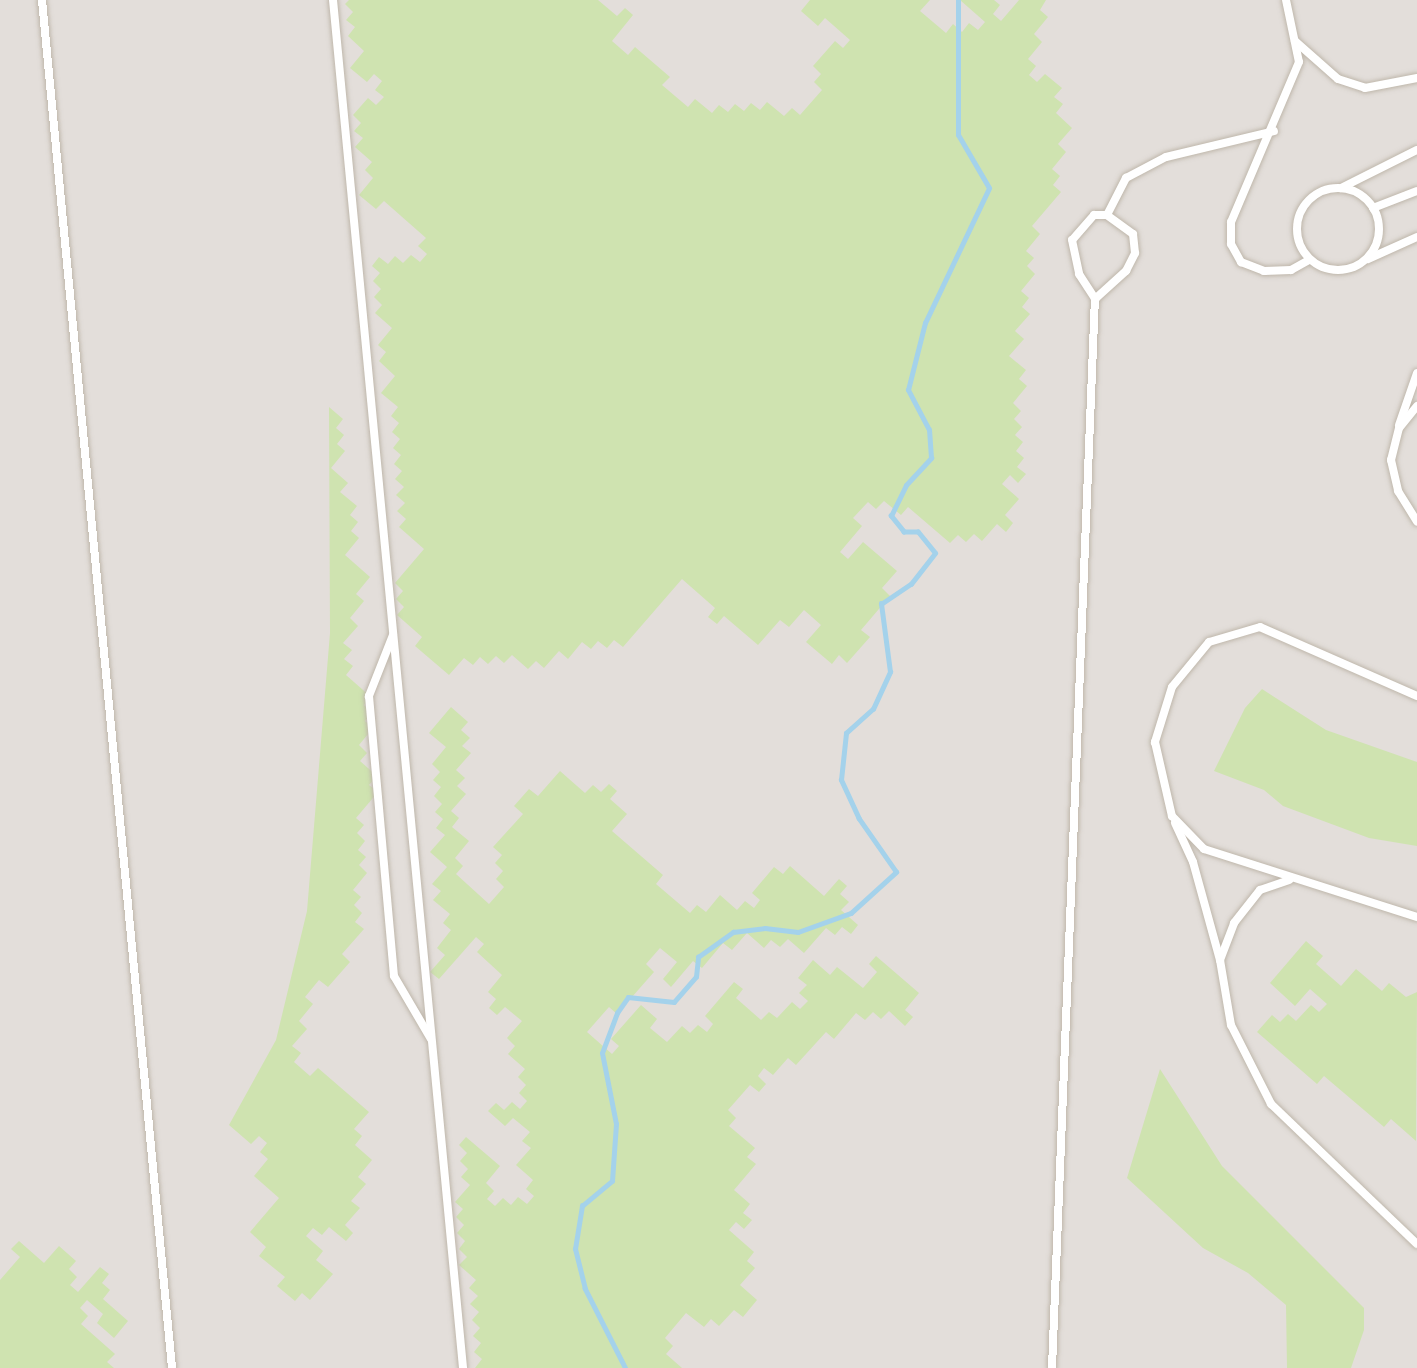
<!DOCTYPE html>
<html>
<head>
<meta charset="utf-8">
<style>
	body { margin:0 }
	#map { position:relative; width:1417px; height:1368px; overflow:hidden; background:#f1ede5; font-family:Signika,sans-serif }
	div>[style] { position:absolute }
	[style*='--x'] { left:calc(var(--x)*1px); top:calc(var(--y)*1px); width:calc(var(--w)*1px); rotate:calc(var(--a)*1deg) }
	.industrial>* { inset:0; background:#e3deda; transform-origin:0 0 }
	.green>* { inset:0; background:#cfe3b0 }
	.stream>* { height:4.5px; margin:-2.25px; padding:0 2.25px; transform-origin:2.25px; border-radius:2.25px; background:#a4d2eb }
	.roads { filter:drop-shadow(0 0 2px #bfb7ab) drop-shadow(0 0 2px #bfb7ab) }
	.service>* { height:8px; margin:-4px; padding:0 4px; transform-origin:4px; border-radius:4px; background:#fff }
	.service>.ring { margin:-4px; padding:0; box-sizing:content-box; background:none; border:8px solid #fff; border-radius:50% }
	span { translate:-50% -50%; white-space:nowrap; text-align:center; line-height:1.15; -webkit-text-stroke:4.5px #fff; paint-order:stroke }
</style>
</head>
<body>
<div id="map">
	<div class="industrial">
		<i style="left:0;top:0;width:1417px;height:1368px"></i>
	</div>
	<div class="green">
		<i style="clip-path:polygon(349px 0,598px 0,617px 16px,625px 8px,633px 15px,612px 41px,628px 55px,635px 47px,670px 77px,662px 85px,688px 107px,695px 99px,712px 113px,719px 105px,728px 112px,735px 104px,744px 111px,751px 103px,760px 110px,767px 102px,784px 116px,792px 108px,800px 115px,822px 90px,814px 82px,821px 74px,813px 66px,835px 41px,843px 48px,850px 40px,825px 18px,818px 26px,801px 11px,810px 0,930px 0,920px 11px,946px 33px,953px 24px,962px 32px,969px 23px,978px 30px,985px 22px,960px 0,994px 0,1000px 5px,993px 14px,1001px 21px,1019px 0,1046px 0,1040px 10px,1048px 17px,1034px 34px,1042px 42px,1028px 59px,1036px 66px,1029px 75px,1037px 82px,1045px 74px,1062px 88px,1054px 97px,1063px 104px,1056px 113px,1072px 128px,1058px 144px,1066px 152px,1052px 169px,1060px 176px,1053px 185px,1061px 192px,1032px 226px,1040px 234px,1026px 251px,1034px 258px,1027px 266px,1035px 274px,1021px 291px,1029px 298px,1022px 307px,1030px 314px,1015px 331px,1024px 339px,1009px 356px,1026px 370px,1019px 379px,1027px 386px,1013px 403px,1021px 411px,1014px 419px,1022px 427px,1015px 435px,1023px 442px,1016px 451px,1024px 458px,1017px 467px,1026px 474px,1018px 483px,1010px 475px,1002px 484px,1019px 499px,1005px 515px,1013px 523px,1006px 532px,997px 524px,982px 541px,974px 534px,966px 542px,958px 535px,950px 543px,908px 507px,901px 515px,884px 501px,876px 509px,868px 502px,853px 518px,862px 526px,840px 552px,848px 559px,863px 542px,897px 571px,882px 588px,890px 596px,861px 630px,870px 637px,847px 663px,839px 655px,832px 664px,806px 642px,821px 625px,804px 610px,789px 627px,780px 620px,758px 645px,724px 616px,717px 624px,708px 617px,715px 608px,682px 579px,623px 647px,614px 640px,607px 648px,598px 641px,591px 649px,582px 642px,568px 659px,559px 651px,544px 668px,536px 661px,528px 669px,512px 655px,504px 663px,496px 656px,488px 664px,480px 657px,473px 665px,464px 658px,449px 675px,415px 646px,422px 637px,397px 615px,404px 607px,396px 599px,403px 591px,395px 583px,424px 549px,399px 527px,406px 519px,397px 511px,405px 503px,396px 495px,404px 487px,395px 479px,402px 471px,394px 464px,401px 455px,393px 448px,400px 439px,392px 432px,399px 423px,391px 416px,398px 407px,381px 393px,395px 376px,379px 361px,386px 352px,378px 345px,392px 328px,375px 313px,382px 305px,374px 297px,381px 289px,373px 281px,380px 273px,372px 266px,379px 257px,388px 264px,395px 256px,403px 263px,411px 255px,420px 262px,427px 254px,418px 246px,426px 238px,384px 201px,376px 209px,359px 195px,373px 178px,365px 170px,372px 162px,355px 147px,363px 138px,354px 131px,361px 123px,353px 115px,368px 98px,376px 105px,384px 97px,375px 90px,382px 81px,374px 74px,367px 82px,350px 68px,364px 51px,348px 36px,355px 27px,346px 20px,353px 12px,345px 4px)"></i>
		<i style="clip-path:polygon(329px 407px,343px 419px,336px 428px,344px 435px,337px 444px,345px 451px,331px 468px,348px 483px,340px 492px,357px 506px,350px 515px,358px 522px,351px 531px,359px 538px,345px 555px,370px 577px,356px 594px,364px 601px,350px 618px,358px 626px,343px 643px,352px 650px,344px 659px,353px 666px,346px 675px,371px 697px,364px 705px,372px 713px,365px 721px,373px 728px,359px 745px,367px 753px,360px 761px,377px 776px,369px 785px,378px 792px,356px 818px,364px 825px,357px 833px,365px 841px,358px 850px,366px 857px,359px 865px,367px 873px,353px 890px,361px 897px,354px 905px,362px 913px,355px 922px,364px 929px,342px 954px,350px 962px,328px 987px,319px 980px,305px 997px,313px 1004px,299px 1021px,307px 1029px,292px 1046px,301px 1053px,294px 1062px,310px 1076px,318px 1068px,369px 1112px,354px 1129px,362px 1136px,355px 1145px,372px 1160px,358px 1177px,366px 1184px,351px 1201px,360px 1208px,345px 1225px,353px 1233px,346px 1241px,329px 1227px,322px 1235px,313px 1228px,306px 1236px,323px 1251px,316px 1260px,333px 1274px,310px 1300px,302px 1293px,295px 1301px,277px 1286px,285px 1277px,259px 1256px,266px 1247px,250px 1232px,279px 1198px,254px 1176px,268px 1159px,260px 1152px,267px 1143px,259px 1136px,251px 1144px,229px 1125px,276px 1040px,307px 911px,330px 633px)"></i>
		<i style="clip-path:polygon(1262px 689px,1326px 730px,1417px 762px,1417px 846px,1369px 838px,1283px 806px,1264px 790px,1214px 771px,1245px 708px)"></i>
		<i style="clip-path:polygon(451px 707px,468px 722px,461px 730px,470px 738px,462px 746px,471px 753px,456px 770px,465px 778px,457px 786px,466px 794px,451px 811px,459px 818px,452px 827px,469px 841px,455px 858px,463px 866px,456px 874px,489px 904px,504px 887px,496px 879px,503px 871px,495px 863px,502px 855px,493px 847px,523px 814px,514px 806px,529px 789px,538px 796px,560px 771px,585px 793px,593px 785px,601px 792px,609px 784px,617px 791px,610px 799px,627px 814px,612px 831px,663px 875px,656px 884px,690px 913px,697px 905px,706px 912px,720px 895px,737px 910px,745px 901px,754px 908px,760px 900px,752px 893px,774px 867px,783px 874px,790px 866px,824px 896px,839px 879px,847px 886px,840px 894px,849px 902px,841px 910px,858px 925px,851px 934px,842px 927px,835px 935px,826px 928px,804px 953px,788px 939px,780px 947px,771px 940px,764px 948px,747px 933px,732px 950px,723px 943px,702px 968px,693px 961px,671px 987px,663px 979px,677px 962px,660px 948px,646px 964px,654px 972px,617px 1014px,609px 1007px,587px 1032px,612px 1054px,619px 1046px,611px 1039px,641px 1005px,657px 1019px,650px 1028px,667px 1042px,682px 1026px,690px 1033px,698px 1025px,707px 1032px,713px 1024px,705px 1016px,734px 982px,743px 989px,736px 998px,761px 1020px,769px 1012px,777px 1018px,792px 1002px,800px 1009px,808px 1001px,799px 993px,807px 985px,798px 978px,813px 960px,830px 975px,837px 967px,863px 988px,877px 972px,869px 964px,876px 956px,919px 993px,905px 1010px,913px 1017px,905px 1026px,889px 1011px,881px 1019px,873px 1012px,865px 1020px,856px 1013px,834px 1039px,826px 1032px,796px 1065px,788px 1058px,773px 1075px,764px 1068px,758px 1076px,766px 1084px,759px 1092px,750px 1085px,728px 1110px,736px 1118px,729px 1126px,755px 1148px,747px 1157px,756px 1164px,734px 1190px,750px 1204px,743px 1213px,752px 1220px,744px 1229px,736px 1222px,729px 1230px,754px 1252px,747px 1261px,755px 1268px,740px 1285px,757px 1300px,743px 1317px,734px 1310px,719px 1326px,711px 1319px,704px 1327px,686px 1313px,665px 1338px,673px 1346px,666px 1354px,682px 1368px,475px 1368px,482px 1359px,474px 1352px,481px 1343px,473px 1336px,480px 1328px,472px 1320px,479px 1312px,470px 1304px,478px 1296px,469px 1288px,476px 1280px,459px 1265px,467px 1257px,459px 1249px,465px 1241px,457px 1233px,464px 1225px,456px 1217px,463px 1209px,455px 1202px,470px 1185px,461px 1177px,468px 1169px,460px 1161px,467px 1153px,459px 1145px,466px 1137px,500px 1166px,486px 1183px,494px 1191px,487px 1199px,495px 1206px,503px 1198px,511px 1205px,518px 1197px,527px 1204px,534px 1196px,526px 1189px,533px 1180px,516px 1165px,531px 1148px,522px 1141px,530px 1132px,513px 1118px,505px 1126px,488px 1111px,496px 1103px,504px 1110px,512px 1102px,520px 1109px,527px 1101px,519px 1093px,526px 1085px,518px 1077px,525px 1069px,508px 1054px,515px 1046px,507px 1038px,522px 1021px,505px 1007px,497px 1015px,489px 1008px,496px 999px,488px 992px,502px 975px,477px 952px,484px 944px,476px 937px,439px 979px,430px 972px,445px 955px,437px 948px,451px 930px,443px 923px,450px 914px,433px 900px,441px 891px,432px 884px,447px 867px,430px 852px,445px 835px,436px 828px,443px 819px,435px 812px,442px 804px,434px 796px,441px 787px,433px 780px,440px 772px,432px 764px,446px 747px,429px 733px)"></i>
		<i style="clip-path:polygon(1306px 941px,1323px 956px,1316px 964px,1341px 986px,1356px 969px,1382px 991px,1389px 983px,1406px 997px,1417px 992px,1416px 1141px,1391px 1119px,1384px 1127px,1324px 1076px,1317px 1084px,1257px 1032px,1272px 1015px,1280px 1022px,1288px 1014px,1296px 1021px,1311px 1005px,1319px 1012px,1327px 1004px,1310px 989px,1295px 1006px,1270px 983px)"></i>
		<i style="clip-path:polygon(1160px 1069px,1222px 1166px,1364px 1308px,1364px 1330px,1351px 1368px,1287px 1368px,1286px 1305px,1248px 1273px,1203px 1248px,1127px 1178px)"></i>
		<i style="clip-path:polygon(19px 1241px,44px 1263px,59px 1246px,76px 1261px,69px 1269px,77px 1277px,70px 1285px,78px 1292px,100px 1267px,109px 1274px,102px 1283px,110px 1290px,103px 1299px,128px 1321px,114px 1338px,97px 1323px,103px 1314px,87px 1300px,80px 1308px,88px 1316px,81px 1324px,115px 1354px,107px 1362px,114px 1368px,0 1368px,0 1280px,20px 1257px,11px 1249px)"></i>
	</div>
	<div class="stream">
		<i style="--x:625;--y:1368;--w:89;--a:-116.9"></i>
		<i style="--x:585;--y:1289;--w:41;--a:-104"></i>
		<i style="--x:575;--y:1249;--w:44;--a:-80.8"></i>
		<i style="--x:582;--y:1206;--w:39;--a:-40"></i>
		<i style="--x:612;--y:1181;--w:57;--a:-86"></i>
		<i style="--x:616;--y:1124;--w:72;--a:-101.2"></i>
		<i style="--x:602;--y:1053;--w:43;--a:-69.4"></i>
		<i style="--x:617;--y:1013;--w:19;--a:-55"></i>
		<i style="--x:628;--y:997;--w:46;--a:6.2"></i>
		<i style="--x:674;--y:1002;--w:33;--a:-49"></i>
		<i style="--x:696;--y:977;--w:20;--a:-84"></i>
		<i style="--x:698;--y:957;--w:43;--a:-35.5"></i>
		<i style="--x:733;--y:932;--w:32;--a:-7"></i>
		<i style="--x:765;--y:928;--w:33;--a:7"></i>
		<i style="--x:798;--y:932;--w:56;--a:-19.7"></i>
		<i style="--x:851;--y:913;--w:61;--a:-42.3"></i>
		<i style="--x:896;--y:872;--w:65;--a:-124.9"></i>
		<i style="--x:859;--y:819;--w:43;--a:-114.8"></i>
		<i style="--x:841;--y:780;--w:47;--a:-83.9"></i>
		<i style="--x:846;--y:733;--w:36;--a:-42"></i>
		<i style="--x:873;--y:709;--w:41;--a:-65.3"></i>
		<i style="--x:890;--y:672;--w:69;--a:-97.5"></i>
		<i style="--x:881;--y:604;--w:36;--a:-34"></i>
		<i style="--x:911;--y:584;--w:39;--a:-52"></i>
		<i style="--x:935;--y:553;--w:27;--a:-129"></i>
		<i style="--x:918;--y:532;--w:14;--a:180"></i>
		<i style="--x:904;--y:532;--w:21;--a:-129"></i>
		<i style="--x:891;--y:516;--w:34;--a:-64"></i>
		<i style="--x:906;--y:485;--w:37;--a:-47"></i>
		<i style="--x:931;--y:458;--w:28;--a:-94"></i>
		<i style="--x:929;--y:430;--w:45;--a:-117.7"></i>
		<i style="--x:908;--y:390;--w:69;--a:-75.8"></i>
		<i style="--x:925;--y:323;--w:149;--a:-64.6"></i>
		<i style="--x:989;--y:188;--w:61;--a:-120.3"></i>
		<i style="--x:958;--y:135;--w:135;--a:-90"></i>
	</div>
	<div class="roads">
		<div class="service">
			<i style="--x:42;--y:0;--w:1374;--a:84.57"></i>
			<i style="--x:333;--y:0;--w:1374;--a:84.57"></i>
			<i style="--x:1286;--y:0;--w:63;--a:78.2"></i>
			<i style="--x:1299;--y:62;--w:174;--a:113"></i>
			<i style="--x:1231;--y:222;--w:22;--a:90"></i>
			<i style="--x:1231;--y:244;--w:21;--a:61"></i>
			<i style="--x:1241;--y:262;--w:25;--a:21"></i>
			<i style="--x:1264;--y:271;--w:27;--a:-2"></i>
			<i style="--x:1291;--y:270;--w:21;--a:-29"></i>
			<i style="--x:1295;--y:41;--w:57;--a:41.5"></i>
			<i style="--x:1338;--y:79;--w:28;--a:18"></i>
			<i style="--x:1365;--y:88;--w:53;--a:-10.9"></i>
			<i class="ring" style="left:1297px;top:188px;width:74px;height:74px"></i>
			<i style="--x:1341;--y:188;--w:85;--a:-26.6"></i>
			<i style="--x:1373;--y:208;--w:47;--a:-21.1"></i>
			<i style="--x:1107;--y:215;--w:42;--a:-62.8"></i>
			<i style="--x:1126;--y:178;--w:45;--a:-27.7"></i>
			<i style="--x:1166;--y:157;--w:111;--a:-13.5"></i>
			<i style="--x:1368;--y:259;--w:54;--a:-24.2"></i>
			<i style="--x:1417;--y:406;--w:28;--a:129"></i>
			<i style="--x:1399;--y:428;--w:33;--a:104"></i>
			<i style="--x:1391;--y:460;--w:32;--a:77"></i>
			<i style="--x:1398;--y:491;--w:36;--a:58"></i>
			<i style="--x:1399;--y:425;--w:55;--a:-70.9"></i>
			<i style="--x:393;--y:635;--w:66;--a:111.5"></i>
			<i style="--x:369;--y:696;--w:281;--a:84.9"></i>
			<i style="--x:394;--y:976;--w:73;--a:59.6"></i>
			<i style="--x:1417;--y:696;--w:171;--a:-156.3"></i>
			<i style="--x:1260;--y:627;--w:53;--a:163.6"></i>
			<i style="--x:1209;--y:642;--w:58;--a:129.4"></i>
			<i style="--x:1172;--y:687;--w:58;--a:107.2"></i>
			<i style="--x:1155;--y:742;--w:76;--a:77.1"></i>
			<i style="--x:1172;--y:816;--w:46;--a:45.9"></i>
			<i style="--x:1204;--y:849;--w:224;--a:17.7"></i>
			<i style="--x:1175;--y:823;--w:43;--a:65.2"></i>
			<i style="--x:1193;--y:862;--w:102;--a:74.6"></i>
			<i style="--x:1220;--y:960;--w:40;--a:-69"></i>
			<i style="--x:1234;--y:923;--w:42;--a:-51.8"></i>
			<i style="--x:1260;--y:890;--w:31;--a:-19"></i>
			<i style="--x:1220;--y:960;--w:66;--a:80.4"></i>
			<i style="--x:1231;--y:1025;--w:89;--a:63.1"></i>
			<i style="--x:1271;--y:1104;--w:202;--a:43.8"></i>
			<i style="--x:1052;--y:1368;--w:1070;--a:-87.7"></i>
			<i style="--x:1095;--y:299;--w:42;--a:-42.1"></i>
			<i style="--x:1126;--y:271;--w:20;--a:-63"></i>
			<i style="--x:1135;--y:253;--w:19;--a:-96"></i>
			<i style="--x:1133;--y:234;--w:32;--a:-144"></i>
			<i style="--x:1107;--y:215;--w:13;--a:180"></i>
			<i style="--x:1094;--y:215;--w:33;--a:131"></i>
			<i style="--x:1072;--y:240;--w:35;--a:78"></i>
			<i style="--x:1079;--y:274;--w:30;--a:57"></i>
		</div>
	</div>
</div>
</body>
</html>
